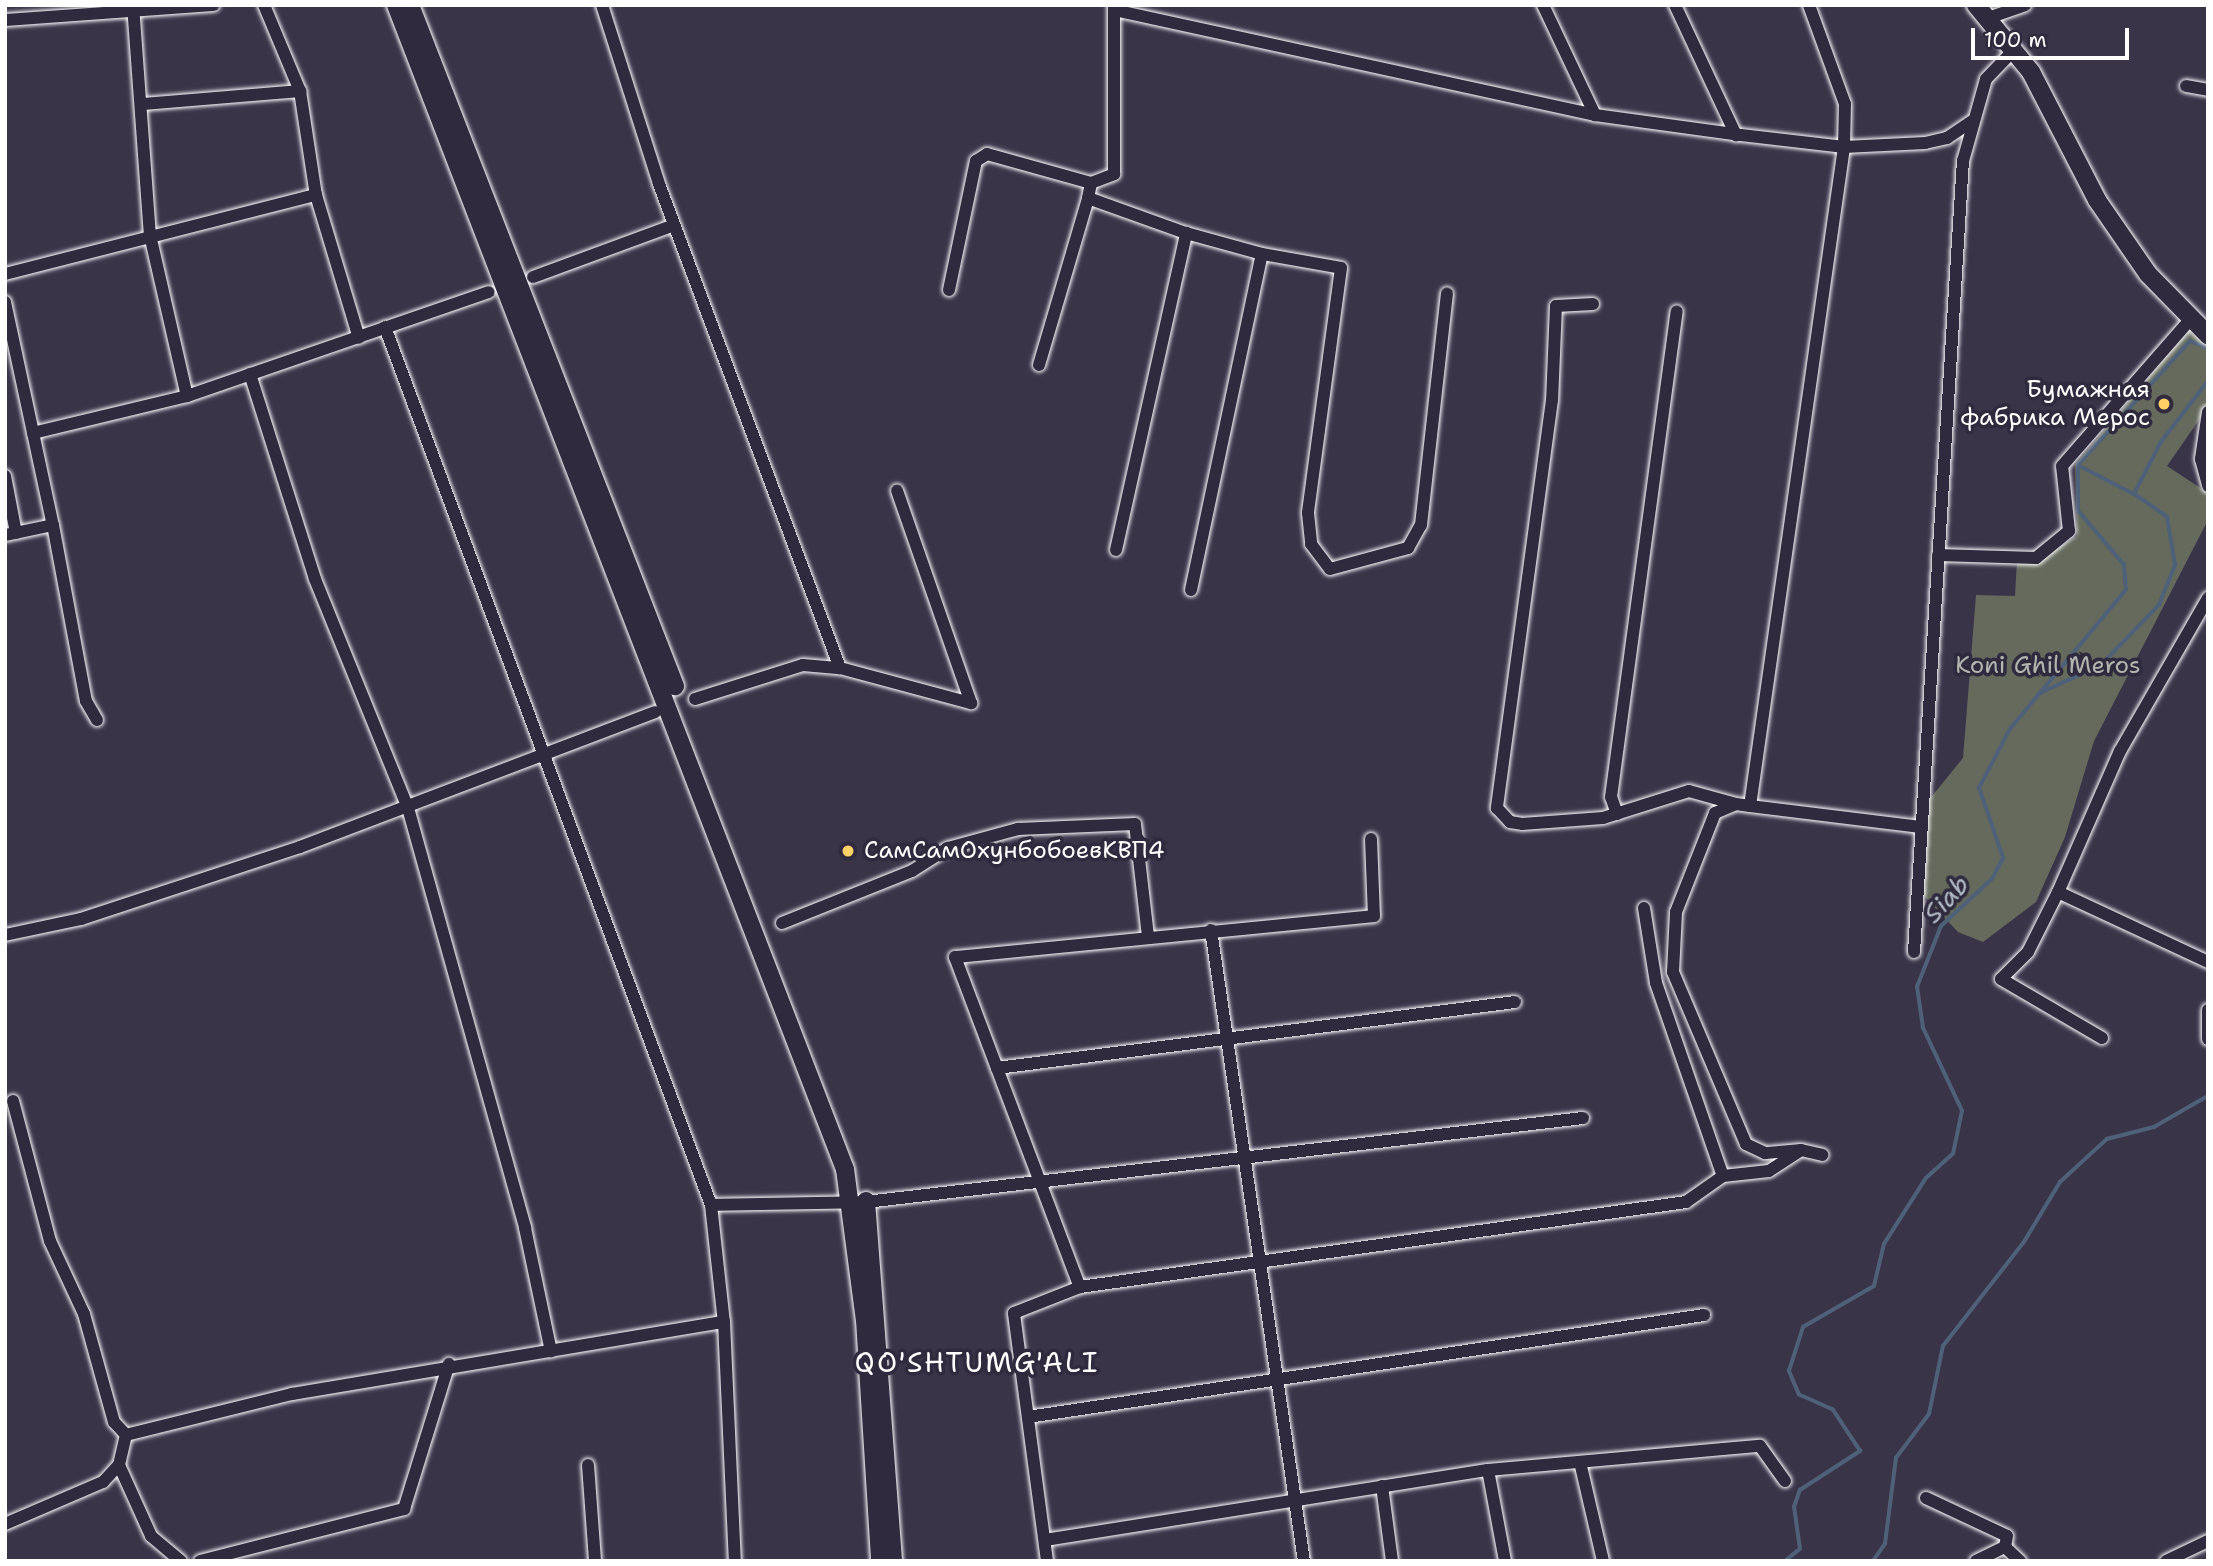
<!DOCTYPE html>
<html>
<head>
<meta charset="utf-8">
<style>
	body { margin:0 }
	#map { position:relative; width:2213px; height:1566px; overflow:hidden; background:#3a3449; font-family:"Shantell Sans",sans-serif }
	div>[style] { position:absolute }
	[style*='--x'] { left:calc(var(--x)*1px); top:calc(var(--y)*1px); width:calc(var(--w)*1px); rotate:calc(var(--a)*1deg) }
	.green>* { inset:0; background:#656a5d }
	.stream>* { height:3.5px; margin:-1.75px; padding:0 1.75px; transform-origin:1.75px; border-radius:1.75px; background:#4e6179 }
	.roads { filter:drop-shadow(0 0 2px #fff) drop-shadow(0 0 2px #fff) }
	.street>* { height:12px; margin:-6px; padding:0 6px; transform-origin:6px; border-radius:6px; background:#2f2a3d }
	.secondary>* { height:18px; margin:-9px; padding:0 9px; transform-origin:9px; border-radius:9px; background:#2f2a3d }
	.dots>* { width:19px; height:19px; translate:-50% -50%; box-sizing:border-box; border:4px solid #2f2a3d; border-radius:50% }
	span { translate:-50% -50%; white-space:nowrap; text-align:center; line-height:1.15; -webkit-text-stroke:7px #2f2a3d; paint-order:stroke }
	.poi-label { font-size:24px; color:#fff }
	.right { translate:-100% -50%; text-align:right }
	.left { translate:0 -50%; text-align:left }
	.park-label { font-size:24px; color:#b2b4ae }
	.water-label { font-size:26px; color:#afb8c3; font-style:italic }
	.quarter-label { font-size:28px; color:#fff; letter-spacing:2px }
	.frame { position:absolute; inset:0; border:7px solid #fff; pointer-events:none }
	.scale { position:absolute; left:1971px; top:28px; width:158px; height:32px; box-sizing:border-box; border:4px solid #fff; border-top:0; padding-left:9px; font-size:21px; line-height:24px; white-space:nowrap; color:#fff; -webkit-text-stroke:5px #2f2a3d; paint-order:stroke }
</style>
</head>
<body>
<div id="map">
	<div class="green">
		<i style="clip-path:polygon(2188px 331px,2208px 345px,2208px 407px,2167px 466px,2208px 493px,2208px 520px,2094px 741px,2065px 837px,2036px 902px,1983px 942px,1958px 932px,1923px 895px,1928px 801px,1963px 758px,1976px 595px,2015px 596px,2017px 561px,2038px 561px,2077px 536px,2075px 465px)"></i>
	</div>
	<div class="stream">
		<i style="--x:2078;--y:465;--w:167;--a:-47.9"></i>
		<i style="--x:2190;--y:341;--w:19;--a:21"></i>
		<i style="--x:2038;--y:694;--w:69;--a:-24.7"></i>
		<i style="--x:2101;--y:665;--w:83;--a:-46"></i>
		<i style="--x:2159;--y:605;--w:43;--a:-68.2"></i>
		<i style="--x:2175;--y:565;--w:49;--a:-99.5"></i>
		<i style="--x:2167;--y:517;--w:40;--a:-145.1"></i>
		<i style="--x:1785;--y:1561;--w:19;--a:-39"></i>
		<i style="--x:1800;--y:1549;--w:42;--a:-98.1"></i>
		<i style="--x:1794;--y:1507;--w:18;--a:-71"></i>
		<i style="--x:1800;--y:1490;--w:72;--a:-33"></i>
		<i style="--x:1860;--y:1451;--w:49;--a:-123.4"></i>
		<i style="--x:1833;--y:1410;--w:37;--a:-156"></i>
		<i style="--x:1799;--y:1395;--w:26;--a:-113"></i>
		<i style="--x:1789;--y:1371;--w:46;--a:-72.3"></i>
		<i style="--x:1803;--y:1327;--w:82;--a:-30"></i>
		<i style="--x:1874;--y:1286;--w:43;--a:-76.6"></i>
		<i style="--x:1884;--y:1244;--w:78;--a:-57.5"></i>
		<i style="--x:1926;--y:1178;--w:36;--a:-42"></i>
		<i style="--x:1953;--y:1154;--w:44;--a:-78.2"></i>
		<i style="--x:1962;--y:1111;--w:92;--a:-115.2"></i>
		<i style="--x:1923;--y:1028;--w:41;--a:-98.3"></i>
		<i style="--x:1917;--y:987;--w:66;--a:-68.5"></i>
		<i style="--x:1941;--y:926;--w:69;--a:-42.7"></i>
		<i style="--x:1992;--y:879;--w:24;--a:-62"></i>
		<i style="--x:2003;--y:858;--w:74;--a:-108.9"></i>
		<i style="--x:1979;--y:788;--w:67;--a:-62.3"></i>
		<i style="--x:2010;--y:729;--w:181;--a:-50.2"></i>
		<i style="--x:2126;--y:590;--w:25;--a:-95"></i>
		<i style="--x:2124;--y:565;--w:71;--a:-130.4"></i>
		<i style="--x:2078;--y:511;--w:46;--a:-90"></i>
		<i style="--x:2078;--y:465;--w:63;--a:27.4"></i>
		<i style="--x:2134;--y:494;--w:59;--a:-62.6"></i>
		<i style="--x:2161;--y:442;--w:77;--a:-52.4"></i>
		<i style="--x:1873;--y:1561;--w:21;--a:-55"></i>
		<i style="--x:1885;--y:1544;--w:87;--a:-82.7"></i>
		<i style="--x:1896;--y:1458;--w:55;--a:-53.1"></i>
		<i style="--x:1929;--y:1414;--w:69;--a:-78.4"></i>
		<i style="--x:1943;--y:1346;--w:132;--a:-52.1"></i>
		<i style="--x:2024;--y:1242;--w:70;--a:-59"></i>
		<i style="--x:2060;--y:1182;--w:64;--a:-42.5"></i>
		<i style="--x:2107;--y:1139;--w:49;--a:-14.3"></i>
		<i style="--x:2154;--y:1127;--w:62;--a:-29.9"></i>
	</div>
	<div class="roads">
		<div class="street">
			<i style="--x:133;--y:5;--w:231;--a:85.8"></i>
			<i style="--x:150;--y:235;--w:165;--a:77.1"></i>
			<i style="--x:264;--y:5;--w:93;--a:67.3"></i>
			<i style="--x:300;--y:91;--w:105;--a:81.3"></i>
			<i style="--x:316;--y:195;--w:149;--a:73.3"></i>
			<i style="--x:602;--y:5;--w:188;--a:72.3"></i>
			<i style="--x:659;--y:184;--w:517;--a:69.5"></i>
			<i style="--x:1543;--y:5;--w:122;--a:64.7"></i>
			<i style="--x:1675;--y:5;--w:144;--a:64.9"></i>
			<i style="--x:1114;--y:10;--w:492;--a:12.3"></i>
			<i style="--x:1595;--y:115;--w:147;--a:7.8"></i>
			<i style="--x:1741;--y:135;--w:104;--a:6.6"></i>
			<i style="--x:1844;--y:147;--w:81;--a:-2.8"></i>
			<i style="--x:1925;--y:143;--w:23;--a:-13"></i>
			<i style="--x:1947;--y:138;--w:30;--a:-34"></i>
			<i style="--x:1988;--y:18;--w:39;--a:-19"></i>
			<i style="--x:5;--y:20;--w:209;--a:-4.1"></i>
			<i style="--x:2186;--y:86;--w:22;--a:10"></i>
			<i style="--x:143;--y:104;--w:158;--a:-4.7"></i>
			<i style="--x:1091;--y:183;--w:25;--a:-21"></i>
			<i style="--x:1114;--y:174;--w:169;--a:-90"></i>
			<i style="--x:5;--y:274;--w:321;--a:-14.3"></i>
			<i style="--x:533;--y:277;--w:150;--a:-20.2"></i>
			<i style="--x:949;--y:290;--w:132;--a:-78.2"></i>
			<i style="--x:976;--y:161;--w:13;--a:-32"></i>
			<i style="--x:987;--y:154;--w:108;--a:15.6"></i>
			<i style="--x:1091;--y:183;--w:15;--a:101"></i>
			<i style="--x:5;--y:302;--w:228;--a:77.9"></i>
			<i style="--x:53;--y:525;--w:49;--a:168.2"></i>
			<i style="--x:1593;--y:304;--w:37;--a:177"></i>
			<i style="--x:1556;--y:306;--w:94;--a:92.4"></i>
			<i style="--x:1552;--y:400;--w:412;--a:97.7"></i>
			<i style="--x:1497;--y:808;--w:19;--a:47"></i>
			<i style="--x:1510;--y:822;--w:12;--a:9"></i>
			<i style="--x:1522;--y:824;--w:81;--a:-4.2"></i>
			<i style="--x:1603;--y:818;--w:90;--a:-17.4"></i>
			<i style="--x:1689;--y:791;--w:49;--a:15.5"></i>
			<i style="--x:385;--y:327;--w:937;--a:69.63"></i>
			<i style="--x:711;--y:1205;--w:118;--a:83.7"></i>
			<i style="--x:724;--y:1322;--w:239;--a:87.4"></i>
			<i style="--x:1039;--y:365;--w:174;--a:-73.6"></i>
			<i style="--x:1088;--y:198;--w:104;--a:19.7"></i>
			<i style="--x:250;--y:374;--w:215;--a:72.4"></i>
			<i style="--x:315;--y:579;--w:247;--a:67.9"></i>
			<i style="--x:408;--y:808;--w:436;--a:74.4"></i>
			<i style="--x:525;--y:1228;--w:126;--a:78.1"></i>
			<i style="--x:2208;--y:412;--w:48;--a:98.5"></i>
			<i style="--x:2201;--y:459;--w:28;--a:75"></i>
			<i style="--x:33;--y:433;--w:158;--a:-13.5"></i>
			<i style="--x:187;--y:396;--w:319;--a:-19"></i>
			<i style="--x:5;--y:476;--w:58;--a:79.1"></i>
			<i style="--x:53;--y:525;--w:179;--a:79.4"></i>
			<i style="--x:86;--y:701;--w:22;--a:60"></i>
			<i style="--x:1116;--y:550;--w:325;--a:-77.5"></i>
			<i style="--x:1186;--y:233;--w:79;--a:15.4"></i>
			<i style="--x:1938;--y:555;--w:98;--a:1.8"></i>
			<i style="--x:2036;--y:558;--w:43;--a:-39.3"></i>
			<i style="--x:2069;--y:531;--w:65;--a:-96.1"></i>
			<i style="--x:2062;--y:466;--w:193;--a:-48.8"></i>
			<i style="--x:1191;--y:590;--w:343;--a:-78.1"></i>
			<i style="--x:1262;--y:254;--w:80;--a:10"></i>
			<i style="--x:1341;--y:268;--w:247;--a:97.7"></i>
			<i style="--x:1308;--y:513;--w:31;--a:84"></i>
			<i style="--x:1311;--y:544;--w:31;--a:53"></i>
			<i style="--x:1330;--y:569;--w:81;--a:-15.1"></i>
			<i style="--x:1408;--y:548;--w:26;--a:-61"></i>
			<i style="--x:1421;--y:525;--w:233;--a:-83.6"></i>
			<i style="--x:2208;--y:598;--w:177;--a:119.9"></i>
			<i style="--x:2120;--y:751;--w:154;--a:113.7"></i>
			<i style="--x:2058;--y:892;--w:166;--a:25"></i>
			<i style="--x:695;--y:699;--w:113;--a:-17.5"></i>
			<i style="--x:803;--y:665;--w:37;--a:5"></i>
			<i style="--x:840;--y:668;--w:136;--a:15"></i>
			<i style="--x:971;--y:703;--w:225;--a:-109.2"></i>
			<i style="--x:1750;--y:806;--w:172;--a:7"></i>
			<i style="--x:1617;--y:814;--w:18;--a:-109"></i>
			<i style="--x:1611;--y:797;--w:490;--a:-82.3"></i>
			<i style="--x:1371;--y:839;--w:77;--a:87.8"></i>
			<i style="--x:1374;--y:916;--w:421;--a:174.4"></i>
			<i style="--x:955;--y:957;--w:353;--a:69.3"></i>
			<i style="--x:1080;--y:1287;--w:612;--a:-7.98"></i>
			<i style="--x:1686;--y:1202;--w:45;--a:-35.1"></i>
			<i style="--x:1723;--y:1176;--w:46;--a:-6.2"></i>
			<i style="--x:1769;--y:1171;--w:38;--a:-33"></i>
			<i style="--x:1801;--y:1150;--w:36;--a:175"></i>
			<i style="--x:1765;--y:1153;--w:21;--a:-155"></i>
			<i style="--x:1746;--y:1144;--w:187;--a:-113"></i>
			<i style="--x:1673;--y:972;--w:60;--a:-87.1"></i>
			<i style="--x:1676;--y:912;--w:106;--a:-68.5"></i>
			<i style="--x:1715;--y:813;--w:23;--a:-23"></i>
			<i style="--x:1736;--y:804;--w:14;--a:8"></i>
			<i style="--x:1750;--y:806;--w:666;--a:-81.88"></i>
			<i style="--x:1844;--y:147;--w:43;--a:-88.7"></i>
			<i style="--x:1845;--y:104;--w:105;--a:-110"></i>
			<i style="--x:2058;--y:892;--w:67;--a:116.6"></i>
			<i style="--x:2028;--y:952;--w:38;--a:135"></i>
			<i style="--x:2001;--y:979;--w:117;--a:30.3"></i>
			<i style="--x:1644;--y:908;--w:76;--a:80.9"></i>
			<i style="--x:1656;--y:983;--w:204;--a:70.9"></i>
			<i style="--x:782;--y:923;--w:140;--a:-21.8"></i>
			<i style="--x:912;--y:871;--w:43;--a:-32.6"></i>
			<i style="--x:948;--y:848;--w:73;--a:-15.2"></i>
			<i style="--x:1018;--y:829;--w:117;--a:-2.4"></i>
			<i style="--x:1135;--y:824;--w:113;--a:83.4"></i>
			<i style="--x:1211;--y:930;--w:638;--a:81.62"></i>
			<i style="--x:5;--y:935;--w:78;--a:-11.9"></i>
			<i style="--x:81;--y:919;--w:231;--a:-18.2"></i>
			<i style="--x:300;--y:847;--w:380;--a:-20.8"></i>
			<i style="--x:1914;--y:952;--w:793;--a:-86.46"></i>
			<i style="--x:1963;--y:161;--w:85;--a:-74.3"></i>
			<i style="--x:1986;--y:79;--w:42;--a:-46"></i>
			<i style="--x:2208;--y:1010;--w:29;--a:90"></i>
			<i style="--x:997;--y:1068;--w:522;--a:-7.26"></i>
			<i style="--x:13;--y:1101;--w:145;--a:75.2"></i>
			<i style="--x:50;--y:1241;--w:81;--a:65"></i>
			<i style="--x:84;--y:1314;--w:112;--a:74.5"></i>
			<i style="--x:114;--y:1422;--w:18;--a:47"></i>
			<i style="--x:1801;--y:1150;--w:22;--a:13"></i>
			<i style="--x:711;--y:1205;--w:155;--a:-1.1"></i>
			<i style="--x:866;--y:1202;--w:722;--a:-6.68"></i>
			<i style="--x:1028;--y:1417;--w:684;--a:-8.58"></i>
			<i style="--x:1580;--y:1462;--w:102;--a:76.9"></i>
			<i style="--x:119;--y:1465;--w:78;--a:65.7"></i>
			<i style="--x:151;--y:1536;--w:39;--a:40"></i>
			<i style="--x:588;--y:1465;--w:96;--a:85.8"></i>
			<i style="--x:1488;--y:1470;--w:93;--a:79.4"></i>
			<i style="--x:1382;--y:1486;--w:76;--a:82.4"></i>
			<i style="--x:1926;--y:1498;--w:89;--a:25.1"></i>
			<i style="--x:2007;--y:1536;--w:11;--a:100"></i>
			<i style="--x:5;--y:1524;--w:107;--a:-23.2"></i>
			<i style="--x:103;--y:1482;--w:23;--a:-47"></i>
			<i style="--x:119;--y:1465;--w:31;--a:-77"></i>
			<i style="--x:126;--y:1435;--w:171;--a:-13.9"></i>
			<i style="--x:292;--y:1394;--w:438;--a:-9.5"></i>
			<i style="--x:1045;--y:1540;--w:448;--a:-9"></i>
			<i style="--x:1488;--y:1470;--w:236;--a:-5.1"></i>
			<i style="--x:1723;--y:1449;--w:37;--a:-5"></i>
			<i style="--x:1760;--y:1446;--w:43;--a:54.5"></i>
			<i style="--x:200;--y:1561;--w:211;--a:-14.3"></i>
			<i style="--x:404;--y:1509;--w:152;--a:-72.8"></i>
			<i style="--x:1047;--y:1561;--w:250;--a:-97.6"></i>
			<i style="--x:1014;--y:1313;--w:71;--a:-21.5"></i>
			<i style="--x:1976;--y:1561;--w:32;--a:-26"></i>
			<i style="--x:2005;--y:1547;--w:21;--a:43"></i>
			<i style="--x:2166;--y:1561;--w:47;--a:-25.5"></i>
		</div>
		<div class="secondary">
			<i style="--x:396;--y:5;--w:1248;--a:68.91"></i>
			<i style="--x:845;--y:1169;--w:152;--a:82.5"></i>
			<i style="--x:865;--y:1320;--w:241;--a:86.4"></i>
			<i style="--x:410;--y:5;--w:731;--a:68.74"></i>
			<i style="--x:1976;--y:5;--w:87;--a:50.6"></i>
			<i style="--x:2031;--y:72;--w:144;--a:62.7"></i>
			<i style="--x:2097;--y:200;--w:90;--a:55.4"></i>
			<i style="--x:2148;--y:274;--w:86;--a:45.5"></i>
			<i style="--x:866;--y:1201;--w:361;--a:85.7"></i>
		</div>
	</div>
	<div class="dots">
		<i style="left:2164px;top:404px;background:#ffd166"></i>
		<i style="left:848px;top:851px;background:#ffd166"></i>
	</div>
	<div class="poi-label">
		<span class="right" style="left:2150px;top:404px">Бумажная<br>фабрика Мерос</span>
		<span class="left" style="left:864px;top:851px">СамСамОхунбобоевКВП4</span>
	</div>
	<div class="park-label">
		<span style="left:2048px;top:666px">Koni Ghil Meros</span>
	</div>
	<div class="water-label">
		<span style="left:1946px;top:899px;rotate:-47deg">Siab</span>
	</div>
	<div class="quarter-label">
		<span style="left:977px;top:1362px">QO'SHTUMG'ALI</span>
	</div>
	<div class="frame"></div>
	<div class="scale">100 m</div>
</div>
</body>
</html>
